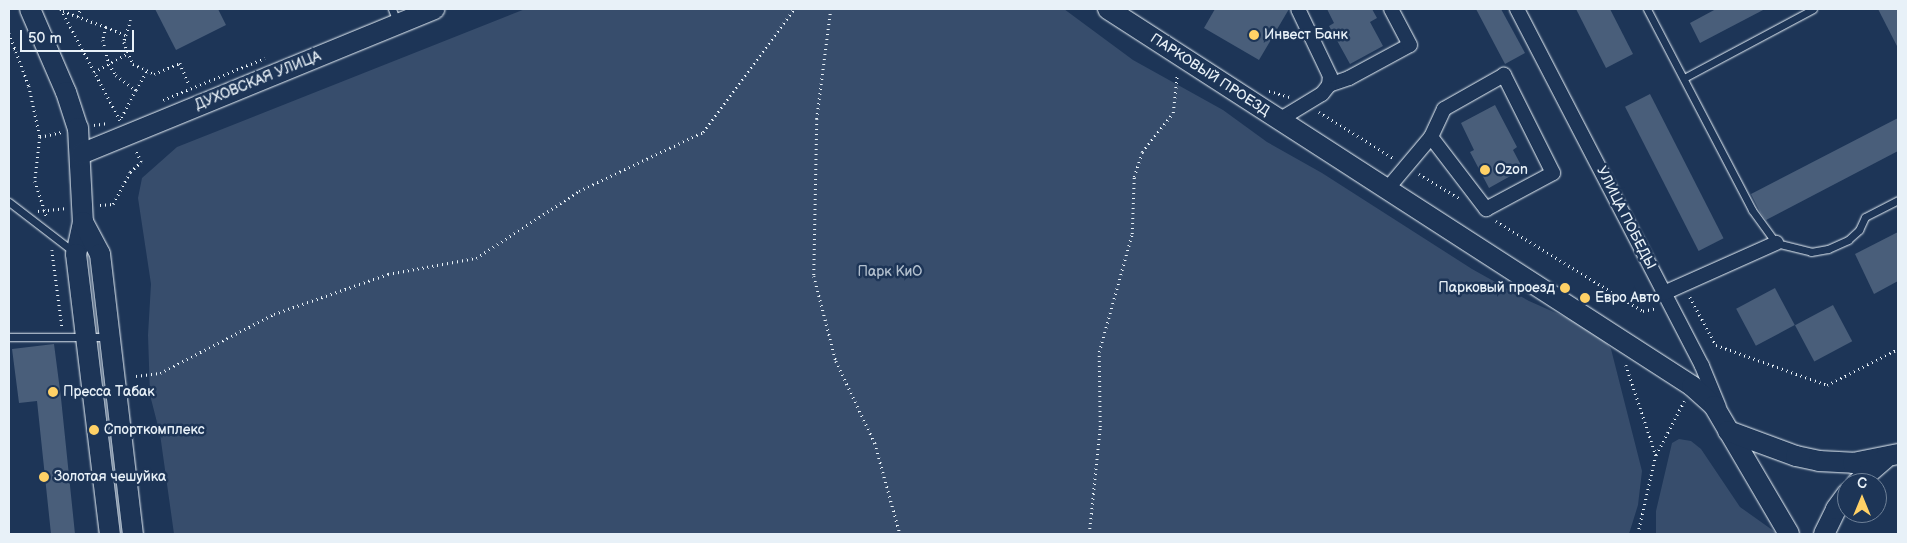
<!DOCTYPE html>
<html>
<head>
<meta charset="utf-8">
<style>
	body { margin:0 }
	#map { position:relative; width:1907px; height:543px; overflow:hidden; background:#1d3557; font-family:"Balsamiq Sans",sans-serif }
	div>[style] { position:absolute }
	[style*='--x'] { left:calc(var(--x)*1px); top:calc(var(--y)*1px); width:calc(var(--w)*1px); rotate:calc(var(--a)*1deg) }
	.green>* { inset:0; background:#374d6c }
	.building>* { inset:0; background:#495e7a; transform-origin:0 0 }
	.path>* { height:2.5px; margin-top:-1.25px; transform-origin:0; background:repeating-linear-gradient(90deg,#e8f1f8 0 1px,transparent 0 5px) }
	.roads { filter:drop-shadow(0 0 1px #e8f1f8) drop-shadow(0 0 1px #e8f1f8) }
	.lane>* { height:7px; margin:-3.5px; padding:0 3.5px; transform-origin:3.5px; border-radius:3.5px; background:#1d3557 }
	.street>* { height:14px; margin:-7px; padding:0 7px; transform-origin:7px; border-radius:7px; background:#1d3557 }
	.secondary>* { height:20px; margin:-10px; padding:0 10px; transform-origin:10px; border-radius:10px; background:#1d3557 }
	.dots>* { width:14px; height:14px; translate:-50% -50%; box-sizing:border-box; border:2px solid #1d3557; border-radius:50% }
	span { translate:-50% -50%; white-space:nowrap; text-align:center; line-height:1.15; -webkit-text-stroke:5px #1d3557; paint-order:stroke }
	.poi-label { font-size:14px; color:#e8f1f8 }
	.left { translate:0 -50%; text-align:left }
	.right { translate:-100% -50%; text-align:right }
	.street-label { font-size:14px; color:#e8f1f8 }
	.park-label { font-size:14px; color:#b3c0ce }
	.frame { position:absolute; inset:0; border:10px solid #e8f1f8; pointer-events:none }
	.north { position:absolute; left:1837px; top:473px; width:50px; height:50px; box-sizing:border-box; background:#1d3557; border:1px solid #6e8097; border-radius:50%; rotate:0deg; font-size:14px; font-weight:700; line-height:20px; text-align:center; color:#e8f1f8 }
	.north::after { content:''; display:block; margin:auto; width:18px; height:22px; background:#ffd166; clip-path:polygon(50% 0,100% 100%,50% 72%,0 100%) }
	.scale { position:absolute; left:20px; top:30px; width:114px; height:22px; box-sizing:border-box; border:2px solid #e8f1f8; border-top:0; padding-left:6px; font-size:15px; line-height:18px; white-space:nowrap; color:#e8f1f8; -webkit-text-stroke:4px #1d3557; paint-order:stroke }
</style>
</head>
<body>
<div id="map">
	<div class="green">
		<i style="clip-path:polygon(525px 9px,1064px 9px,1133px 60px,1223px 110px,1267px 142px,1322px 173px,1472px 269px,1529px 301px,1597px 331px,1611px 349px,1642px 471px,1638px 505px,1629px 534px,174px 534px,160px 434px,150px 395px,148px 335px,151px 284px,138px 198px,142px 178px,177px 147px)"></i>
		<i style="clip-path:polygon(1679px 439px,1691px 441px,1701px 449px,1740px 507px,1778px 534px,1656px 534px,1656px 511px,1672px 443px)"></i>
	</div>
	<div class="building">
		<i style="clip-path:polygon(155px 9px,218px 9px,226px 25px,176px 50px)"></i>
		<i style="clip-path:polygon(1215px 9px,1289px 9px,1259px 60px,1204px 28px)"></i>
		<i style="clip-path:polygon(1327px 9px,1372px 9px,1377px 18px,1370px 22px,1383px 46px,1350px 64px,1329px 26px,1334px 23px)"></i>
		<i style="clip-path:polygon(1476px 9px,1501px 9px,1525px 53px,1505px 64px)"></i>
		<i style="clip-path:polygon(1576px 9px,1610px 9px,1633px 54px,1606px 68px)"></i>
		<i style="clip-path:polygon(1716px 9px,1765px 9px,1700px 43px,1690px 23px)"></i>
		<i style="clip-path:polygon(1878px 9px,1898px 9px,1898px 48px)"></i>
		<i style="left:1650px;top:94px;width:162px;height:28px;rotate:63deg"></i>
		<i style="clip-path:polygon(1495px 105px,1517px 147px,1513px 150px,1523px 169px,1489px 188px,1470px 152px,1474px 150px,1461px 123px)"></i>
		<i style="clip-path:polygon(1898px 118px,1898px 151px,1766px 220px,1760px 212px,1751px 194px)"></i>
		<i style="clip-path:polygon(1898px 232px,1898px 281px,1874px 294px,1855px 254px)"></i>
		<i style="left:1775px;top:288px;width:42px;height:44px;rotate:62deg"></i>
		<i style="left:1833px;top:305px;width:41px;height:43px;rotate:62deg"></i>
		<i style="clip-path:polygon(54px 344px,61px 398px,75px 534px,51px 534px,37px 401px,19px 403px,12px 349px)"></i>
	</div>
	<div class="path">
		<i style="--x:61;--y:9;--w:126;--a:62"></i>
		<i style="--x:831;--y:9;--w:111;--a:97.3"></i>
		<i style="--x:817;--y:119;--w:157;--a:91.1"></i>
		<i style="--x:814;--y:276;--w:88;--a:75.5"></i>
		<i style="--x:836;--y:361;--w:91;--a:64.6"></i>
		<i style="--x:875;--y:443;--w:94;--a:74.6"></i>
		<i style="--x:63;--y:11;--w:46;--a:20.4"></i>
		<i style="--x:106;--y:27;--w:13;--a:103"></i>
		<i style="--x:103;--y:40;--w:25;--a:76"></i>
		<i style="--x:109;--y:64;--w:13;--a:58"></i>
		<i style="--x:116;--y:75;--w:25;--a:37"></i>
		<i style="--x:136;--y:90;--w:33;--a:117"></i>
		<i style="--x:78;--y:17;--w:8;--a:-76"></i>
		<i style="--x:131;--y:20;--w:23;--a:108"></i>
		<i style="--x:124;--y:42;--w:24;--a:68"></i>
		<i style="--x:133;--y:64;--w:23;--a:25"></i>
		<i style="--x:154;--y:74;--w:28;--a:-23"></i>
		<i style="--x:180;--y:63;--w:23;--a:67"></i>
		<i style="--x:106;--y:27;--w:21;--a:23"></i>
		<i style="--x:9;--y:33;--w:57;--a:69.3"></i>
		<i style="--x:29;--y:86;--w:52;--a:77.8"></i>
		<i style="--x:40;--y:137;--w:44;--a:96.5"></i>
		<i style="--x:35;--y:181;--w:38;--a:72"></i>
		<i style="--x:9;--y:47;--w:7;--a:16"></i>
		<i style="--x:94;--y:72;--w:38;--a:-29"></i>
		<i style="--x:136;--y:90;--w:21;--a:-61"></i>
		<i style="--x:1269;--y:91;--w:22;--a:16"></i>
		<i style="--x:163;--y:100;--w:110;--a:-22.4"></i>
		<i style="--x:1319;--y:112;--w:89;--a:31.7"></i>
		<i style="--x:94;--y:125;--w:14;--a:-8"></i>
		<i style="--x:40;--y:137;--w:22;--a:-13"></i>
		<i style="--x:1419;--y:174;--w:47;--a:31"></i>
		<i style="--x:100;--y:205;--w:13;--a:-4"></i>
		<i style="--x:113;--y:204;--w:36;--a:-62"></i>
		<i style="--x:130;--y:172;--w:15;--a:-42"></i>
		<i style="--x:141;--y:162;--w:14;--a:-115"></i>
		<i style="--x:38;--y:211;--w:27;--a:-6"></i>
		<i style="--x:1496;--y:221;--w:172;--a:31.5"></i>
		<i style="--x:1643;--y:311;--w:14;--a:-12"></i>
		<i style="--x:52;--y:250;--w:77;--a:82.5"></i>
		<i style="--x:1690;--y:297;--w:55;--a:61.6"></i>
		<i style="--x:1716;--y:345;--w:118;--a:19.8"></i>
		<i style="--x:1827;--y:385;--w:80;--a:-26.9"></i>
		<i style="--x:1626;--y:365;--w:95;--a:71.6"></i>
		<i style="--x:1656;--y:455;--w:81;--a:102.8"></i>
		<i style="--x:136;--y:376;--w:24;--a:-7"></i>
		<i style="--x:160;--y:373;--w:128;--a:-27.4"></i>
		<i style="--x:274;--y:314;--w:121;--a:-19.3"></i>
		<i style="--x:388;--y:274;--w:89;--a:-10.3"></i>
		<i style="--x:476;--y:258;--w:123;--a:-33"></i>
		<i style="--x:579;--y:191;--w:137;--a:-25.4"></i>
		<i style="--x:703;--y:132;--w:153;--a:-53.5"></i>
		<i style="--x:1656;--y:455;--w:61;--a:-62.6"></i>
		<i style="--x:1089;--y:534;--w:108;--a:-84.1"></i>
		<i style="--x:1100;--y:427;--w:75;--a:-90.8"></i>
		<i style="--x:1099;--y:352;--w:123;--a:-74.4"></i>
		<i style="--x:1132;--y:234;--w:57;--a:-88"></i>
		<i style="--x:1134;--y:177;--w:26;--a:-72"></i>
		<i style="--x:1142;--y:152;--w:50;--a:-51.5"></i>
		<i style="--x:1173;--y:113;--w:39;--a:-84"></i>
	</div>
	<div class="roads">
		<div class="lane">
			<i style="--x:392;--y:9;--w:14;--a:69"></i>
			<i style="--x:1647;--y:9;--w:227;--a:62.4"></i>
			<i style="--x:1752;--y:210;--w:41;--a:54"></i>
			<i style="--x:1776;--y:243;--w:36;--a:14"></i>
			<i style="--x:1811;--y:252;--w:17;--a:-10"></i>
			<i style="--x:1828;--y:249;--w:22;--a:-24"></i>
			<i style="--x:1848;--y:240;--w:15;--a:-42"></i>
			<i style="--x:1859;--y:230;--w:14;--a:-65"></i>
			<i style="--x:1865;--y:217;--w:37;--a:-27"></i>
			<i style="--x:1684;--y:78;--w:146;--a:-28.1"></i>
			<i style="--x:9;--y:202;--w:82;--a:37.6"></i>
			<i style="--x:9;--y:337;--w:99;--a:0"></i>
		</div>
		<div class="street">
			<i style="--x:1517;--y:9;--w:402;--a:62.6"></i>
			<i style="--x:1702;--y:366;--w:44;--a:67.5"></i>
			<i style="--x:1329;--y:85;--w:21;--a:-19"></i>
			<i style="--x:1349;--y:78;--w:69;--a:-28.4"></i>
			<i style="--x:1410;--y:45;--w:41;--a:-117.8"></i>
			<i style="--x:1279;--y:120;--w:50;--a:-31.2"></i>
			<i style="--x:1322;--y:94;--w:11;--a:-52"></i>
			<i style="--x:1329;--y:85;--w:9;--a:-84"></i>
			<i style="--x:1330;--y:76;--w:74;--a:-115.5"></i>
			<i style="--x:1388;--y:188;--w:67;--a:-49.9"></i>
			<i style="--x:1431;--y:137;--w:91;--a:52.6"></i>
			<i style="--x:1486;--y:209;--w:76;--a:-28.2"></i>
			<i style="--x:1553;--y:173;--w:110;--a:-116.6"></i>
			<i style="--x:1504;--y:75;--w:69;--a:150.5"></i>
			<i style="--x:1444;--y:109;--w:31;--a:115"></i>
			<i style="--x:1664;--y:293;--w:123;--a:-24.1"></i>
		</div>
		<div class="secondary">
			<i style="--x:30;--y:9;--w:90;--a:66.6"></i>
			<i style="--x:66;--y:92;--w:38;--a:72"></i>
			<i style="--x:78;--y:128;--w:94;--a:87"></i>
			<i style="--x:83;--y:222;--w:33;--a:102"></i>
			<i style="--x:76;--y:254;--w:282;--a:83.1"></i>
			<i style="--x:1108;--y:9;--w:695;--a:32.84"></i>
			<i style="--x:1692;--y:386;--w:30;--a:42"></i>
			<i style="--x:1714;--y:406;--w:148;--a:59.6"></i>
			<i style="--x:81;--y:154;--w:382;--a:-22.3"></i>
			<i style="--x:83;--y:222;--w:36;--a:62"></i>
			<i style="--x:100;--y:254;--w:282;--a:83.3"></i>
			<i style="--x:1728;--y:431;--w:72;--a:20.2"></i>
			<i style="--x:1796;--y:456;--w:24;--a:12"></i>
			<i style="--x:1819;--y:461;--w:34;--a:3"></i>
			<i style="--x:1853;--y:463;--w:46;--a:-11.3"></i>
			<i style="--x:1857;--y:483;--w:37;--a:-41"></i>
			<i style="--x:1824;--y:534;--w:28;--a:-64"></i>
			<i style="--x:1836;--y:509;--w:19;--a:-54"></i>
		</div>
	</div>
	<div class="dots">
		<i style="left:1254px;top:35px;background:#ffd166"></i>
		<i style="left:1485px;top:170px;background:#ffd166"></i>
		<i style="left:1565px;top:288px;background:#ffd166"></i>
		<i style="left:1585px;top:298px;background:#ffd166"></i>
		<i style="left:53px;top:392px;background:#ffd166"></i>
		<i style="left:94px;top:430px;background:#ffd166"></i>
		<i style="left:44px;top:477px;background:#ffd166"></i>
	</div>
	<div class="poi-label">
		<span class="left" style="left:1264px;top:35px">Инвест Банк</span>
		<span class="left" style="left:1495px;top:170px">Ozon</span>
		<span class="right" style="left:1555px;top:288px">Парковый проезд</span>
		<span class="left" style="left:1595px;top:298px">Евро Авто</span>
		<span class="left" style="left:63px;top:392px">Пресса Табак</span>
		<span class="left" style="left:104px;top:430px">Спорткомплекс</span>
		<span class="left" style="left:54px;top:477px">Золотая чешуйка</span>
	</div>
	<div class="street-label">
		<span style="left:1210px;top:75px;rotate:33deg">ПАРКОВЫЙ ПРОЕЗД</span>
		<span style="left:258px;top:81px;rotate:-22deg">ДУХОВСКАЯ УЛИЦА</span>
		<span style="left:1626px;top:218px;rotate:63deg">УЛИЦА ПОБЕДЫ</span>
	</div>
	<div class="park-label">
		<span style="left:890px;top:272px">Парк КиО</span>
	</div>
	<div class="frame"></div>
	<div class="north">С</div>
	<div class="scale">50 m</div>
</div>
</body>
</html>
